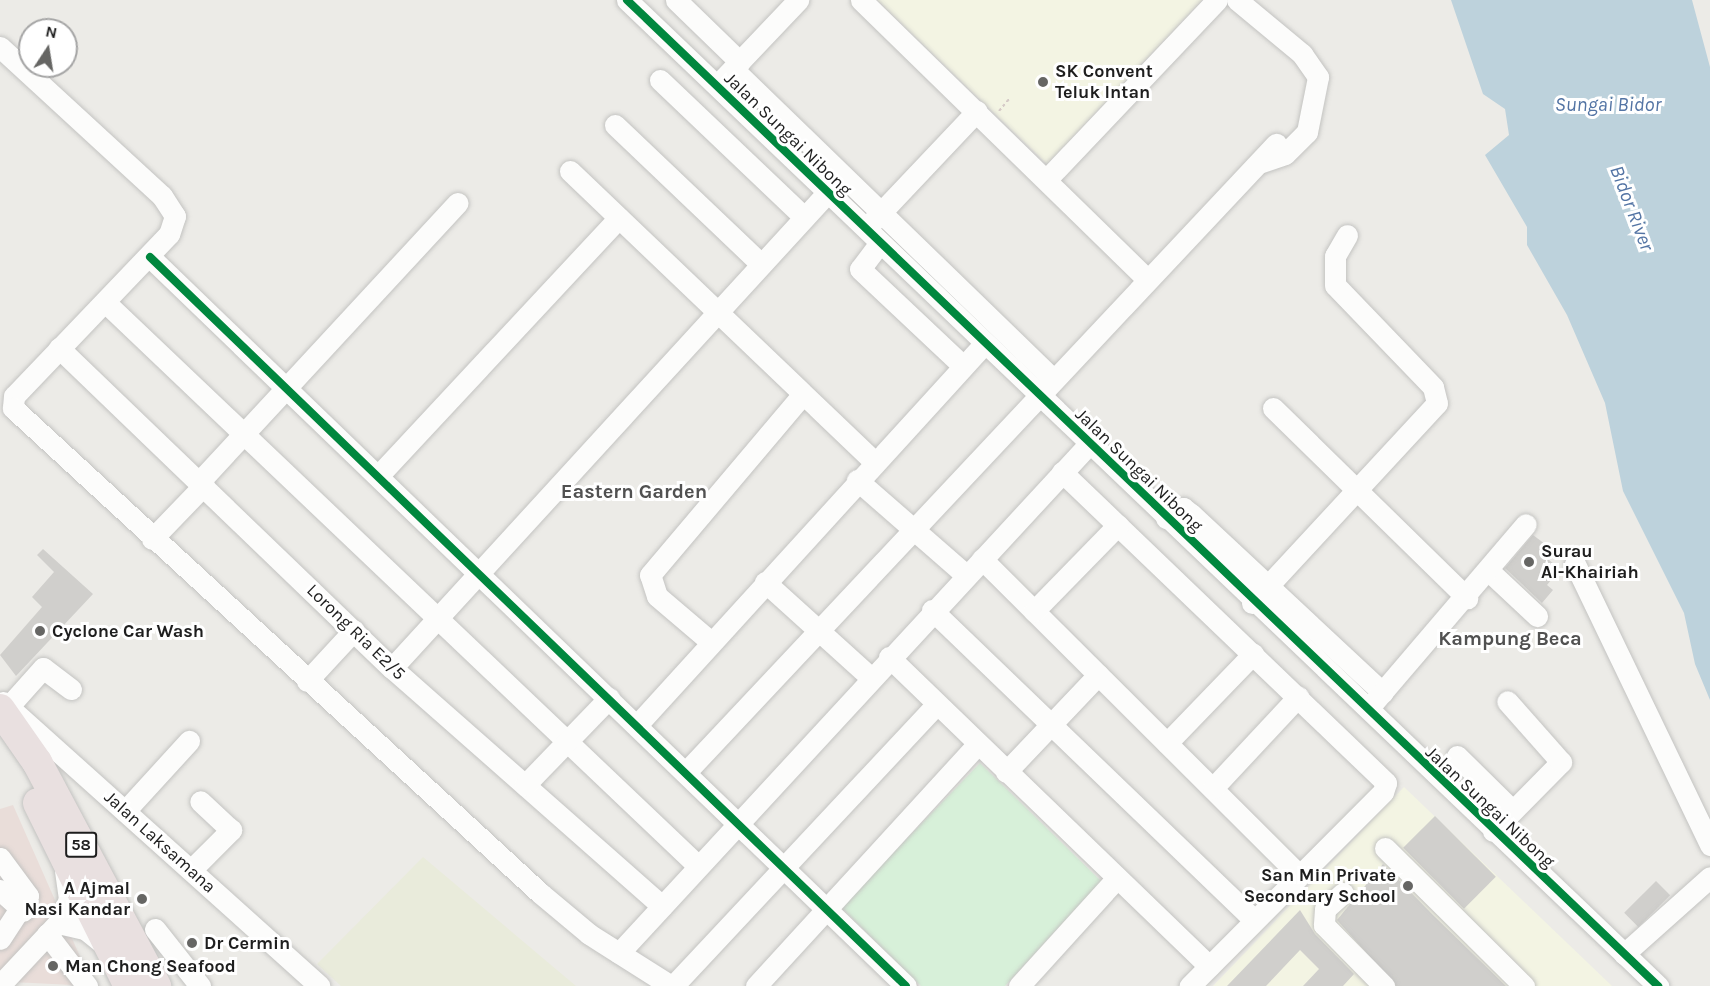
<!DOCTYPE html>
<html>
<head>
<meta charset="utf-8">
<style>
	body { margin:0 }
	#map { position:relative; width:1710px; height:986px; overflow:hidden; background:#ecebe7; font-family:Karla,sans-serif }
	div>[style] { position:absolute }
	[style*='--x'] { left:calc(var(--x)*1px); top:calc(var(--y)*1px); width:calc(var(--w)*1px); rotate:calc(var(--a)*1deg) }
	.commercial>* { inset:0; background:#e9ddd9 }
	.education>* { inset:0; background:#f3f4e3 }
	.farmland>* { inset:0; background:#e9ebdb }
	.park>* { inset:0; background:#d7f0d9 }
	.water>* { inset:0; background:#bdd2dc }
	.building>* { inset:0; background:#d0cfcc; transform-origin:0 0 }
	.path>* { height:2px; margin-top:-1px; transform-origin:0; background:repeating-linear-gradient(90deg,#d5cac7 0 3px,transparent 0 6px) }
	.roads { filter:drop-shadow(0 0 2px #c3c3c1) drop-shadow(0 0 2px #c3c3c1) }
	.minor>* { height:21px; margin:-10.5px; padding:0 10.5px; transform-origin:10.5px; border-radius:10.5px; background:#fcfcfb }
	.highway>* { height:30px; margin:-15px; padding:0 15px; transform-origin:15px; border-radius:15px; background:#e9e0e0 }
	.cycleway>* { height:8px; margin:-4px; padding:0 4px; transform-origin:4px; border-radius:4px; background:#00873e }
	.dots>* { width:16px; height:16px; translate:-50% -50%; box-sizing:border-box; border:3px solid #fff; border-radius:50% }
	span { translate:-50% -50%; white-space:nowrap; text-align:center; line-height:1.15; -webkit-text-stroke:6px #fff; paint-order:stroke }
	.shield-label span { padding:2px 4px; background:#fff; border:2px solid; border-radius:4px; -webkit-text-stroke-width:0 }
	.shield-label { font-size:16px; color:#1e1e1e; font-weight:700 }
	.poi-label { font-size:18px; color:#1e1e1e; font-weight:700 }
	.left { translate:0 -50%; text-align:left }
	.right { translate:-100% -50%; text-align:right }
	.street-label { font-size:18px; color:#1e1e1e }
	.water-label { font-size:20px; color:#5374a4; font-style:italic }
	.neighbourhood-label { font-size:20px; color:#515151; font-weight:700 }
	.north { position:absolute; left:18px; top:18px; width:60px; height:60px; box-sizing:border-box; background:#fff; border:2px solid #a5a5a5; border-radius:50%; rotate:12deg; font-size:16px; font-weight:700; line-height:24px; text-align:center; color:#1e1e1e }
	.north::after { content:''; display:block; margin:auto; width:21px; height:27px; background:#666664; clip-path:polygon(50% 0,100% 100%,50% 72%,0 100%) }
</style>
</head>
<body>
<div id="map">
	<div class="commercial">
		<i style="clip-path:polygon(13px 805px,93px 986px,12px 982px,0 986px,0 809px)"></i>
	</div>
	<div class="education">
		<i style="clip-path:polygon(877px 0,1202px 0,1047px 164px)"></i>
		<i style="clip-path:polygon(1404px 787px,1612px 986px,1213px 986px)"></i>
	</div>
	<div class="farmland">
		<i style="clip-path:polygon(423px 857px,576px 986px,341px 986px,317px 964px)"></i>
	</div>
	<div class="park">
		<i style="clip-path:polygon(980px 763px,1101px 881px,1005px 986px,921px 986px,841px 907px)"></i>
	</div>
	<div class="water">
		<i style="clip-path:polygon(1451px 0,1692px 0,1710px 67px,1710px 700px,1695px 664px,1684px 613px,1623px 491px,1605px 403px,1567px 315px,1527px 245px,1527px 227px,1485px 155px,1509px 135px,1505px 109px,1483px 94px)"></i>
	</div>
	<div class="building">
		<i style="clip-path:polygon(1533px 535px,1549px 547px,1543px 555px,1560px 569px,1547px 585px,1553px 590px,1542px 603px,1505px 568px)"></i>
		<i style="clip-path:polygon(43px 549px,93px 594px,16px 676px,0 655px,42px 607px,32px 597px,54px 572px,37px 555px)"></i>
		<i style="left:1435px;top:816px;width:86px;height:45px;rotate:45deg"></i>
		<i style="clip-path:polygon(1383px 864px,1433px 915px,1506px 986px,1396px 986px,1337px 920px)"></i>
		<i style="left:1656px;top:881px;width:20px;height:45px;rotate:45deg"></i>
		<i style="clip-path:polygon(1300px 910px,1315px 934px,1354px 974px,1343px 986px,1303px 986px,1319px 969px,1300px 950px,1266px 986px,1227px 986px)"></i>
	</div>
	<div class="path">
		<i style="--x:999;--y:111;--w:16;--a:-50"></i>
	</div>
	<div class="roads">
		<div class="minor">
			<i style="--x:627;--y:0;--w:1427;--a:43.72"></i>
			<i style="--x:676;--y:0;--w:89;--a:44.1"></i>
			<i style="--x:861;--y:0;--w:398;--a:44.3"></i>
			<i style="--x:1237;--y:0;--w:85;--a:39.7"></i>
			<i style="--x:1302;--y:54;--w:28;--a:55"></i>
			<i style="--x:1318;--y:77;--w:56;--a:101.3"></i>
			<i style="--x:1307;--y:132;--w:31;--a:135"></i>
			<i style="--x:1285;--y:154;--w:24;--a:161"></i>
			<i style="--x:0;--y:47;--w:220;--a:42.6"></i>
			<i style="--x:162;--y:196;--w:24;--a:57"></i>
			<i style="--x:175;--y:216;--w:19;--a:108"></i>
			<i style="--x:169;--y:234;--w:224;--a:133.7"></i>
			<i style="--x:14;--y:396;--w:12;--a:95"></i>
			<i style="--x:13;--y:408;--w:716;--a:42.62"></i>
			<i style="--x:540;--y:893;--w:64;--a:39.9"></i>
			<i style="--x:589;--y:934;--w:97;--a:32.4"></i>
			<i style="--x:733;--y:69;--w:444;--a:44.1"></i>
			<i style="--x:724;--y:78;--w:108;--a:-46.5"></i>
			<i style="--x:660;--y:80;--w:199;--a:43.6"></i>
			<i style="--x:615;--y:125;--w:202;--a:43.6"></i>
			<i style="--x:570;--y:171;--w:421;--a:43.7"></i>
			<i style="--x:1048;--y:178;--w:245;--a:-46.5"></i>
			<i style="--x:871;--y:223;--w:154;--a:-46.6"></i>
			<i style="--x:879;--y:244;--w:31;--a:127"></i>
			<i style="--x:860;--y:269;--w:141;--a:43.3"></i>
			<i style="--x:150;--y:257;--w:1050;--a:43.96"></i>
			<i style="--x:105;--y:302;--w:818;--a:43.56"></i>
			<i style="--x:59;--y:348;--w:462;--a:43.9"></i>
			<i style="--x:392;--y:668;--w:360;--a:41.4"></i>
			<i style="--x:1273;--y:408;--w:272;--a:44.4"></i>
			<i style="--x:1062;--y:472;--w:449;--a:43.8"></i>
			<i style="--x:1386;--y:783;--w:9;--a:108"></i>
			<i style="--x:1383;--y:792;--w:274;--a:134.9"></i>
			<i style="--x:378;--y:476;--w:353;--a:-47"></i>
			<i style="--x:857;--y:480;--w:145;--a:41.1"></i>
			<i style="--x:200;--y:481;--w:379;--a:-47.2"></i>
			<i style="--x:1166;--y:518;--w:20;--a:-30"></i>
			<i style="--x:1183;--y:508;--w:10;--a:37"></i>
			<i style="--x:1191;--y:514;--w:262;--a:43"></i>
			<i style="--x:152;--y:539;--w:75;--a:-46.1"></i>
			<i style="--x:982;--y:559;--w:446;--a:44.9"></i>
			<i style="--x:1575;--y:564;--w:312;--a:64.3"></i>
			<i style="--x:1489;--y:571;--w:66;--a:43.2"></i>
			<i style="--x:765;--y:582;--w:142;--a:42.1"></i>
			<i style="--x:1252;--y:603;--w:272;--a:-47.2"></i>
			<i style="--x:1437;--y:403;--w:16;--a:-104"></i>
			<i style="--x:1433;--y:387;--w:141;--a:-133.9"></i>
			<i style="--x:1335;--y:285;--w:29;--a:-90"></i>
			<i style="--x:1335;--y:256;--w:24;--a:-60"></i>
			<i style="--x:932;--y:610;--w:444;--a:43.9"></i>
			<i style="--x:1034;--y:611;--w:120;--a:-45.7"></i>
			<i style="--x:711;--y:642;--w:71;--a:-139.6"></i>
			<i style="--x:657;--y:596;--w:22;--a:-108"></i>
			<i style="--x:650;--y:575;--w:236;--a:-49.8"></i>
			<i style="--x:889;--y:657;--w:445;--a:44"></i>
			<i style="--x:392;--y:668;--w:644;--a:-47.52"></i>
			<i style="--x:307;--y:681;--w:69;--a:-47.3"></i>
			<i style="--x:3;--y:702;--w:425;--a:41.9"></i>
			<i style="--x:1373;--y:703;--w:235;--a:-49.5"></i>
			<i style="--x:9;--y:706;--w:51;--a:-48.2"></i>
			<i style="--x:43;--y:668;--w:35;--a:37"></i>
			<i style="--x:637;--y:725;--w:515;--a:-47.67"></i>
			<i style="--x:1167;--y:743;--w:124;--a:-46"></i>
			<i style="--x:1457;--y:756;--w:78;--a:44.5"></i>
			<i style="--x:686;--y:772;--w:862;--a:-46.79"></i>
			<i style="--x:1006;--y:772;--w:134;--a:-46.5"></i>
			<i style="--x:525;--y:785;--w:121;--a:-46"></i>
			<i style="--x:1213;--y:788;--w:125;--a:-47"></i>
			<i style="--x:125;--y:811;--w:95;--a:-47.6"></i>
			<i style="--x:1493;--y:831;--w:97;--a:-45.4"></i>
			<i style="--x:1561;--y:762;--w:81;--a:-131.5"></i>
			<i style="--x:1385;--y:848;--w:196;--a:44.8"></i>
			<i style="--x:0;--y:858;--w:47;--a:53.6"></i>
			<i style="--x:28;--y:896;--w:51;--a:123.1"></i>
			<i style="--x:191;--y:870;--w:57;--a:-45"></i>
			<i style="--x:231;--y:830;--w:42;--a:-136.9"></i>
			<i style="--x:0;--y:890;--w:31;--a:42"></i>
			<i style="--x:1343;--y:893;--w:24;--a:138"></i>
			<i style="--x:1325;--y:909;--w:16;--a:94"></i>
			<i style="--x:1324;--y:925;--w:86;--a:45.5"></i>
			<i style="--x:58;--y:923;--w:28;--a:13"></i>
			<i style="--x:85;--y:929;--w:27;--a:39"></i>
			<i style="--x:155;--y:929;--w:73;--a:51.7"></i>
			<i style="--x:47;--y:934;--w:66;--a:52.4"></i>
			<i style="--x:619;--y:953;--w:694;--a:-47.28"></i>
			<i style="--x:1624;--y:954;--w:115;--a:-41.8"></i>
			<i style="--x:0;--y:985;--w:85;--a:-46.9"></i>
			<i style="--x:58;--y:923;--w:26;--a:-65"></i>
			<i style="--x:69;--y:899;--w:28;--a:-98"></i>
			<i style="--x:673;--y:986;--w:386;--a:-46.9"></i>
			<i style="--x:756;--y:986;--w:328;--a:-47.5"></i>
			<i style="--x:1019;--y:986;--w:144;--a:-47.8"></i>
		</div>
		<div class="highway">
			<i style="--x:0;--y:709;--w:65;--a:55.1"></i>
			<i style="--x:37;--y:762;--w:254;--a:62"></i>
			<i style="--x:38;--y:803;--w:204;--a:63.6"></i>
		</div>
	</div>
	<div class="cycleway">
		<i style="--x:627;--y:0;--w:1427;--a:43.72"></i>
		<i style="--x:150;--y:257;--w:1050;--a:43.96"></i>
	</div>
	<div class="dots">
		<i style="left:1043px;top:82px;background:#666664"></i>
		<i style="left:1529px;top:562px;background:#666664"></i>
		<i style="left:40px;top:631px;background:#666664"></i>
		<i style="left:1408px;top:886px;background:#666664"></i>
		<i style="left:142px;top:899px;background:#666664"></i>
		<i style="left:192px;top:943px;background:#666664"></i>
		<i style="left:53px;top:966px;background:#666664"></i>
	</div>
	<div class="shield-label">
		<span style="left:81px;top:845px">58</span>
	</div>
	<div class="poi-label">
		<span class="left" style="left:1055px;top:82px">SK Convent<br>Teluk Intan</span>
		<span class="left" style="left:1541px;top:562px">Surau<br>Al-Khairiah</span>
		<span class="left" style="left:52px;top:631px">Cyclone Car Wash</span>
		<span class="right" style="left:1396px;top:886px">San Min Private<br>Secondary School</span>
		<span class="right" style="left:130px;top:899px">A Ajmal<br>Nasi Kandar</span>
		<span class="left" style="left:204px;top:943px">Dr Cermin</span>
		<span class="left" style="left:65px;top:966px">Man Chong Seafood</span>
	</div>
	<div class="street-label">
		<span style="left:788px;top:134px;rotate:44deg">Jalan Sungai Nibong</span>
		<span style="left:1139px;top:470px;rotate:44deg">Jalan Sungai Nibong</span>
		<span style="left:356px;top:632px;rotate:44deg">Lorong Ria E2/5</span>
		<span style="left:1490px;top:807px;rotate:43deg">Jalan Sungai Nibong</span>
		<span style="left:160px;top:842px;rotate:42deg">Jalan Laksamana</span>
	</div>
	<div class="water-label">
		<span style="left:1608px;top:104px">Sungai Bidor</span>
		<span style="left:1632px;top:208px;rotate:69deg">Bidor River</span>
	</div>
	<div class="neighbourhood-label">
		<span style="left:634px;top:491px">Eastern Garden</span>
		<span style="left:1510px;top:638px">Kampung Beca</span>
	</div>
	<div class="north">N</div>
</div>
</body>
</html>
